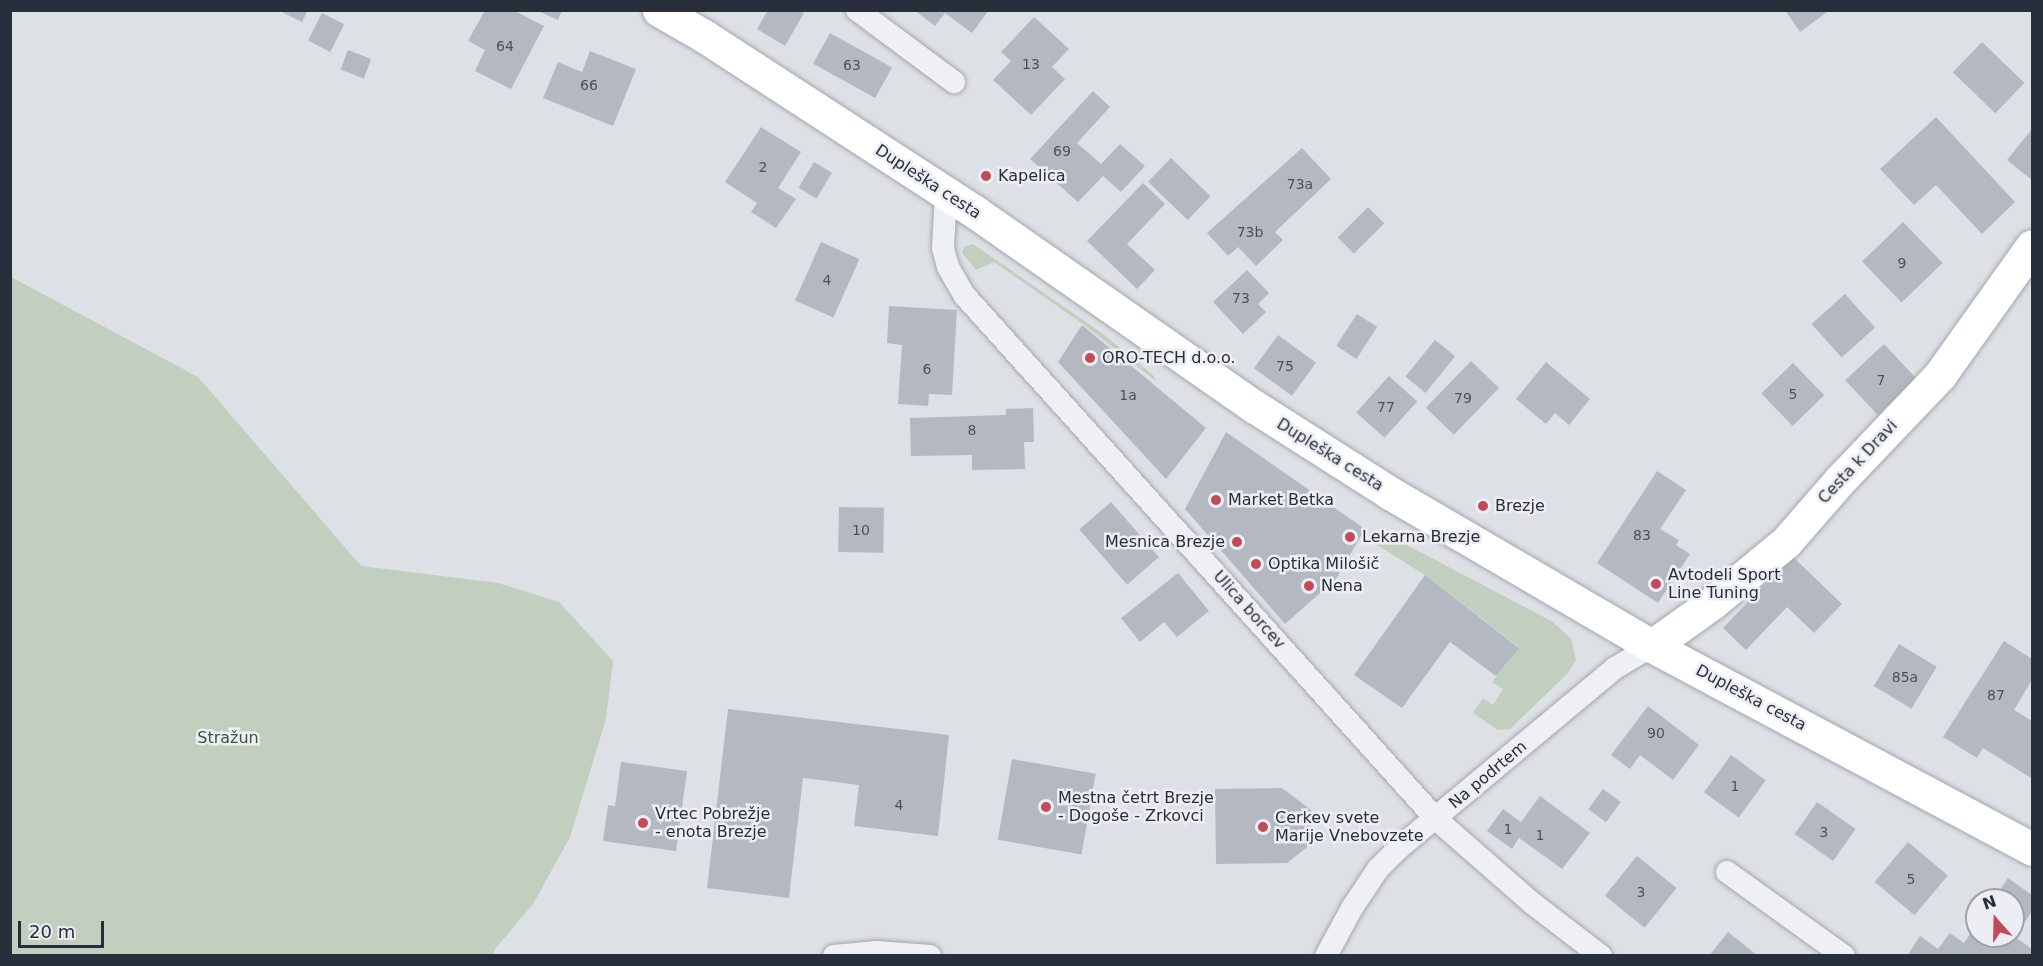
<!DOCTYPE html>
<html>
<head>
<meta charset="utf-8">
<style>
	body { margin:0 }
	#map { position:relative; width:2043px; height:966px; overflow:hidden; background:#dde0e5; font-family:"DejaVu Sans",sans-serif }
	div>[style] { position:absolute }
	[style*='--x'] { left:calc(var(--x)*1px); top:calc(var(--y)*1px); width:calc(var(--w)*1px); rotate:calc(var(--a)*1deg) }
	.green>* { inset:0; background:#c2cebe }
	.building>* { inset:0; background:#b4b9c1; transform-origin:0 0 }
	.roads { filter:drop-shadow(0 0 2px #a3a7ae) drop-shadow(0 0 2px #a3a7ae) }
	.street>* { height:22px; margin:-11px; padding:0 11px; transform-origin:11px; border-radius:11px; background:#eff0f4 }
	.secondary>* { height:33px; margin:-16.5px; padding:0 16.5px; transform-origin:16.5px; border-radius:16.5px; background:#fff }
	.dots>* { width:16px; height:16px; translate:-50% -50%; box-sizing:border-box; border:3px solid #eceef3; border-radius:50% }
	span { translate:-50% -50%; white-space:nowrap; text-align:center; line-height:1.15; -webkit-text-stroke:5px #eceef3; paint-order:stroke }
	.number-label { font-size:14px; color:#4b515c }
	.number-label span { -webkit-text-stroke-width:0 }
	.poi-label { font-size:16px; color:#282e3a }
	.left { translate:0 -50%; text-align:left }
	.right { translate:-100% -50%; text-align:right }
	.street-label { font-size:16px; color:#282e3a }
	.park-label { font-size:16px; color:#3b5536 }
	.frame { position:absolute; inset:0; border:12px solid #282e3a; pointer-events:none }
	.north { position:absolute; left:1965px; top:888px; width:60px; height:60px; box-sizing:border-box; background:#eceef3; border:2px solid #9ea1a9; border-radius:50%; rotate:340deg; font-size:16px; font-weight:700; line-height:24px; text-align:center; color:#282e3a }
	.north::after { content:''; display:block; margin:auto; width:21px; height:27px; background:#c14b59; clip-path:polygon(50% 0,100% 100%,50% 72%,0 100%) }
	.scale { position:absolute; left:18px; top:921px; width:86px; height:27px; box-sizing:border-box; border:3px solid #282e3a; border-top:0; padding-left:8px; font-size:18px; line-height:21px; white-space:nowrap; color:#282e3a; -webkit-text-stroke:4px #eceef3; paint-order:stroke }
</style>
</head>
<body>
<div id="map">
	<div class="green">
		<i style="clip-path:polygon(973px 244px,1102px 333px,1154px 376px,1156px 381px,1083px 324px,994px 262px,976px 270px,962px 253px,964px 247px)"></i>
		<i style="clip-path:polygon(11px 277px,198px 377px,361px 566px,498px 583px,559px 602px,613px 661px,606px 719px,570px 837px,533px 904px,495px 949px,493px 955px,11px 955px)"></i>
		<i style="clip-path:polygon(1386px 534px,1553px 622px,1571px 639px,1576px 660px,1568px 673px,1510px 729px,1498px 730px,1473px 713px,1483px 698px,1493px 705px,1503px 689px,1492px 682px,1519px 647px,1425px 575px,1377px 545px)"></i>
	</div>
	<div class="building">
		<i style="clip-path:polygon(278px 10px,308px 10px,302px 22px)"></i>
		<i style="clip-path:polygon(485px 10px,513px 10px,544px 26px,511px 89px,475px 71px,485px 50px,468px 41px)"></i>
		<i style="clip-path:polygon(536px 10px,562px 10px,558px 20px)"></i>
		<i style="clip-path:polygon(768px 10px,799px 10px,804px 13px,785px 46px,757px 29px)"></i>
		<i style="clip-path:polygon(914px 10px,989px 10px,972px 33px,945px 13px,935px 26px)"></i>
		<i style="clip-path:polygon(1785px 10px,1826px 10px,1827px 12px,1800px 32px)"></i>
		<i style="left:322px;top:13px;width:25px;height:31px;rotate:27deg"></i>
		<i style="clip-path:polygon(1034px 17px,1069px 49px,1052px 67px,1065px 79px,1031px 115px,993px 80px,1011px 61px,1001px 52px)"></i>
		<i style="left:830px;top:33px;width:71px;height:35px;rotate:29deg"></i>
		<i style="left:1982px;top:42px;width:59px;height:42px;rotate:44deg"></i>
		<i style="left:348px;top:50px;width:25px;height:21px;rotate:21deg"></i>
		<i style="clip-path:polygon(590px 51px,636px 69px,613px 126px,543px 98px,558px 62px,582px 72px)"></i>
		<i style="clip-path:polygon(1093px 91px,1110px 107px,1077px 143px,1101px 164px,1120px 144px,1145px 166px,1121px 192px,1103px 176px,1078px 202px,1030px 159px)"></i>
		<i style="clip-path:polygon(1936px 117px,2015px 202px,1982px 234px,1936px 185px,1914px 205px,1880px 169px)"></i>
		<i style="clip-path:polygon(761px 127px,801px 152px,778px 188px,796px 199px,776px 228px,751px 212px,757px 203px,725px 182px)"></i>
		<i style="clip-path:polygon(2032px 129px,2032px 180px,2007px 160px)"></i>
		<i style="clip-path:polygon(1302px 148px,1331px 179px,1275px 232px,1283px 240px,1256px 266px,1238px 247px,1228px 256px,1207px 233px)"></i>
		<i style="left:1171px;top:158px;width:55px;height:33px;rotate:44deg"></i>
		<i style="left:814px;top:162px;width:21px;height:30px;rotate:31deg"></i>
		<i style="clip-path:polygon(1143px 183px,1165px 204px,1127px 244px,1155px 270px,1137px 289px,1087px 241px)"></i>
		<i style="left:1368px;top:207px;width:23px;height:43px;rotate:45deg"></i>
		<i style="left:1903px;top:222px;width:57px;height:57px;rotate:46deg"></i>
		<i style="left:821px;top:242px;width:42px;height:64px;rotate:24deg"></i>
		<i style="clip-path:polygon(1247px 270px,1269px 293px,1258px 304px,1266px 312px,1243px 334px,1213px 302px)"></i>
		<i style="left:1845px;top:294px;width:45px;height:45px;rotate:48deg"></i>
		<i style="clip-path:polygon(889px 306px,957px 310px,952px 395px,929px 394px,928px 406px,898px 404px,902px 345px,887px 343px)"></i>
		<i style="left:1357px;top:314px;width:24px;height:38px;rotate:33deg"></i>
		<i style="clip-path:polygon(1082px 325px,1206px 428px,1166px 479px,1058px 362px)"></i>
		<i style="left:1278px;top:335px;width:47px;height:41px;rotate:36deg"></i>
		<i style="left:1435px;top:340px;width:26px;height:47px;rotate:39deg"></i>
		<i style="left:1884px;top:344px;width:48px;height:53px;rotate:47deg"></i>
		<i style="left:1471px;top:361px;width:39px;height:65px;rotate:44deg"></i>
		<i style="clip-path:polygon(1546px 362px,1590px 399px,1569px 425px,1555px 413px,1546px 424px,1516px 399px)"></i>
		<i style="left:1793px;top:363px;width:45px;height:44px;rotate:46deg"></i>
		<i style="left:1389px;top:376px;width:38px;height:49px;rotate:42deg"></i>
		<i style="clip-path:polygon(1033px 408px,1034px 442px,1024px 442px,1025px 469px,972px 470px,972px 455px,911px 456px,910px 418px,1006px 415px,1006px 409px)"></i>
		<i style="clip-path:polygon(1226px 432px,1365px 529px,1336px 579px,1285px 624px,1185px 509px)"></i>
		<i style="clip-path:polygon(1657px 471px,1686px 490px,1660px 529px,1679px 540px,1676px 545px,1690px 554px,1658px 603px,1597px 563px)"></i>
		<i style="left:1111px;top:502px;width:73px;height:42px;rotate:49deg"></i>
		<i style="left:839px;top:507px;width:45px;height:45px;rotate:1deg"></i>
		<i style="clip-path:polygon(1792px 556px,1842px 604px,1814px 633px,1787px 607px,1746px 650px,1723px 628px)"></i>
		<i style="clip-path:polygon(1178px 573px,1209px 611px,1177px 637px,1164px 622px,1140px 642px,1121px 618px)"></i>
		<i style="clip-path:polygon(1425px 575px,1519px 648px,1496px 676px,1450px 642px,1402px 708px,1354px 675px)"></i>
		<i style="clip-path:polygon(2004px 641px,2032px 659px,2032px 680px,2014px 710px,2032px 721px,2031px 778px,1983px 748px,1977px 758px,1943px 737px)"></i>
		<i style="left:1899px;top:644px;width:44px;height:49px;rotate:31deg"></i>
		<i style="clip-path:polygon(1648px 706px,1699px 745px,1673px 780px,1640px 755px,1630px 769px,1611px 755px)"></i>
		<i style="clip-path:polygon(728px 709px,949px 735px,938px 836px,854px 826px,859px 785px,803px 778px,789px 898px,707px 888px)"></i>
		<i style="left:1731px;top:755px;width:43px;height:46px;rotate:36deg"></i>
		<i style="left:1012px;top:759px;width:85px;height:82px;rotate:10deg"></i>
		<i style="clip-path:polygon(621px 762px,687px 771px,676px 851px,603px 841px,608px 805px,615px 806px)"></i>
		<i style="clip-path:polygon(1282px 788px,1311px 810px,1311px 844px,1287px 863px,1216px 864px,1215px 789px)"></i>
		<i style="left:1603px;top:789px;width:22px;height:25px;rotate:36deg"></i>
		<i style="clip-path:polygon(1540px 796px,1590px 833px,1562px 869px,1519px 838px,1512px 849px,1487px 831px,1503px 809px,1521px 822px)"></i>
		<i style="left:1817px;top:802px;width:47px;height:39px;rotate:35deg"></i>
		<i style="left:1908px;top:842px;width:52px;height:52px;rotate:40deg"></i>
		<i style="left:1637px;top:856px;width:51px;height:51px;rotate:39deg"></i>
		<i style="clip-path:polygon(2008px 878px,2032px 895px,2032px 911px,2015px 937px,2032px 949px,2032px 956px,1907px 956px,1920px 936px,1938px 949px,1950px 933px,1964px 943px,1977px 923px,1977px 936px,2013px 936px,2013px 900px,1993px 900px)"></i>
		<i style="clip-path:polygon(1728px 932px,1758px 956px,1709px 956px)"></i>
	</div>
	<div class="roads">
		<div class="street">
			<i style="--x:857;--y:10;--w:121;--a:36.6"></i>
			<i style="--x:946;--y:194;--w:54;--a:93.2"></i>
			<i style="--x:943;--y:248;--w:20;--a:75"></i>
			<i style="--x:948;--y:267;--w:34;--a:60"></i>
			<i style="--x:965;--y:296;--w:704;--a:47.99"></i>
			<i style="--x:1436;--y:819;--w:128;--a:41.2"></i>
			<i style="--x:1532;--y:903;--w:87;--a:37.5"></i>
			<i style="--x:1727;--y:872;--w:144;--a:35.7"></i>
			<i style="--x:834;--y:956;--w:43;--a:-5.3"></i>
			<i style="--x:877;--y:952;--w:53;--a:4.3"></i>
			<i style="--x:1326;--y:956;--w:55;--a:-61.6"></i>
			<i style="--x:1352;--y:908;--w:47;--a:-56.3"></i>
			<i style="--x:1378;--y:869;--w:30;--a:-45"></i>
			<i style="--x:1399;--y:848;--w:281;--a:-39.8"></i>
			<i style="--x:1615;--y:668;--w:43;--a:-30.7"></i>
		</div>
		<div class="secondary">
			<i style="--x:659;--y:10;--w:52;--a:30"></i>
			<i style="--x:704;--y:36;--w:323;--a:33"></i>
			<i style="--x:975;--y:212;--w:341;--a:34.9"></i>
			<i style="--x:1255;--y:407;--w:160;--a:32.5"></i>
			<i style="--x:1390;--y:493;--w:303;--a:30.3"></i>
			<i style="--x:1652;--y:646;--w:431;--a:28.1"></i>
			<i style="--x:1652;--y:646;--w:74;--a:-35.6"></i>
			<i style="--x:1712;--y:603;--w:96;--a:-39.5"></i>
			<i style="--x:1786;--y:542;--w:84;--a:-48.9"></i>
			<i style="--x:1841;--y:479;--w:144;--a:-46.4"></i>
			<i style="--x:1940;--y:375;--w:158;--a:-54.5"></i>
		</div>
	</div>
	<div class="dots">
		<i style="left:986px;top:176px;background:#c14b59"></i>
		<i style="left:1090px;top:358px;background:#c14b59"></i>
		<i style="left:1216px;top:500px;background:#c14b59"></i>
		<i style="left:1483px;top:506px;background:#c14b59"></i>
		<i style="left:1350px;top:537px;background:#c14b59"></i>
		<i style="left:1237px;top:542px;background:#c14b59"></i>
		<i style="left:1256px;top:564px;background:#c14b59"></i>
		<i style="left:1656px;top:584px;background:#c14b59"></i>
		<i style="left:1309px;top:586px;background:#c14b59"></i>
		<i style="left:1046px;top:807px;background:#c14b59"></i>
		<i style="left:643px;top:823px;background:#c14b59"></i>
		<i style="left:1263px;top:827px;background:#c14b59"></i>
	</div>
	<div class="number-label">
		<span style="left:505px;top:46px">64</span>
		<span style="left:1031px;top:64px">13</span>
		<span style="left:852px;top:65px">63</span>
		<span style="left:589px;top:85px">66</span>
		<span style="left:1062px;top:151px">69</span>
		<span style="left:763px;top:167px">2</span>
		<span style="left:1300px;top:184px">73a</span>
		<span style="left:1250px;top:232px">73b</span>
		<span style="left:1902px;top:263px">9</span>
		<span style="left:827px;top:280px">4</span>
		<span style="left:1241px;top:298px">73</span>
		<span style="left:1285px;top:366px">75</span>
		<span style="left:927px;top:369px">6</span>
		<span style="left:1881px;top:380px">7</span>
		<span style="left:1793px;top:394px">5</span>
		<span style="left:1128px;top:395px">1a</span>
		<span style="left:1463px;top:398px">79</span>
		<span style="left:1386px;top:407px">77</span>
		<span style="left:972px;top:430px">8</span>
		<span style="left:861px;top:530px">10</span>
		<span style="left:1642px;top:535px">83</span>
		<span style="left:1905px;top:677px">85a</span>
		<span style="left:1996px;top:695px">87</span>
		<span style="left:1656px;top:733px">90</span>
		<span style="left:1735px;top:786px">1</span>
		<span style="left:899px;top:805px">4</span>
		<span style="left:1508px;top:829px">1</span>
		<span style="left:1824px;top:832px">3</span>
		<span style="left:1540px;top:835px">1</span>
		<span style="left:1911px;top:879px">5</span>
		<span style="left:1641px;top:892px">3</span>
	</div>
	<div class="poi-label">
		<span class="left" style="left:998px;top:176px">Kapelica</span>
		<span class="left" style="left:1102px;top:358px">ORO-TECH d.o.o.</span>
		<span class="left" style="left:1228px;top:500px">Market Betka</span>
		<span class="left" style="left:1495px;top:506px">Brezje</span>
		<span class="left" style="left:1362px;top:537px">Lekarna Brezje</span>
		<span class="right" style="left:1225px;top:542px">Mesnica Brezje</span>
		<span class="left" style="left:1268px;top:564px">Optika Milošič</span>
		<span class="left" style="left:1668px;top:584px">Avtodeli Sport<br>Line Tuning</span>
		<span class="left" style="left:1321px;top:586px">Nena</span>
		<span class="left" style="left:1058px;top:807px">Mestna četrt Brezje<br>- Dogoše - Zrkovci</span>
		<span class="left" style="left:655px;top:823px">Vrtec Pobrežje<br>- enota Brezje</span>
		<span class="left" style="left:1275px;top:827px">Cerkev svete<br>Marije Vnebovzete</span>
	</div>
	<div class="street-label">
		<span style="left:928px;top:182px;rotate:33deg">Dupleška cesta</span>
		<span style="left:1330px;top:455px;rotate:32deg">Dupleška cesta</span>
		<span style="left:1858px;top:462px;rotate:-47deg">Cesta k Dravi</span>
		<span style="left:1249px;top:610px;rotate:48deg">Ulica borcev</span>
		<span style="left:1751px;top:698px;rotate:28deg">Dupleška cesta</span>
		<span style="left:1488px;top:775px;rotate:-40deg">Na podrtem</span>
	</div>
	<div class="park-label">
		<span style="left:228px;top:738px">Stražun</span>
	</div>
	<div class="frame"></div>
	<div class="north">N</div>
	<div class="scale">20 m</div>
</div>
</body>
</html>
